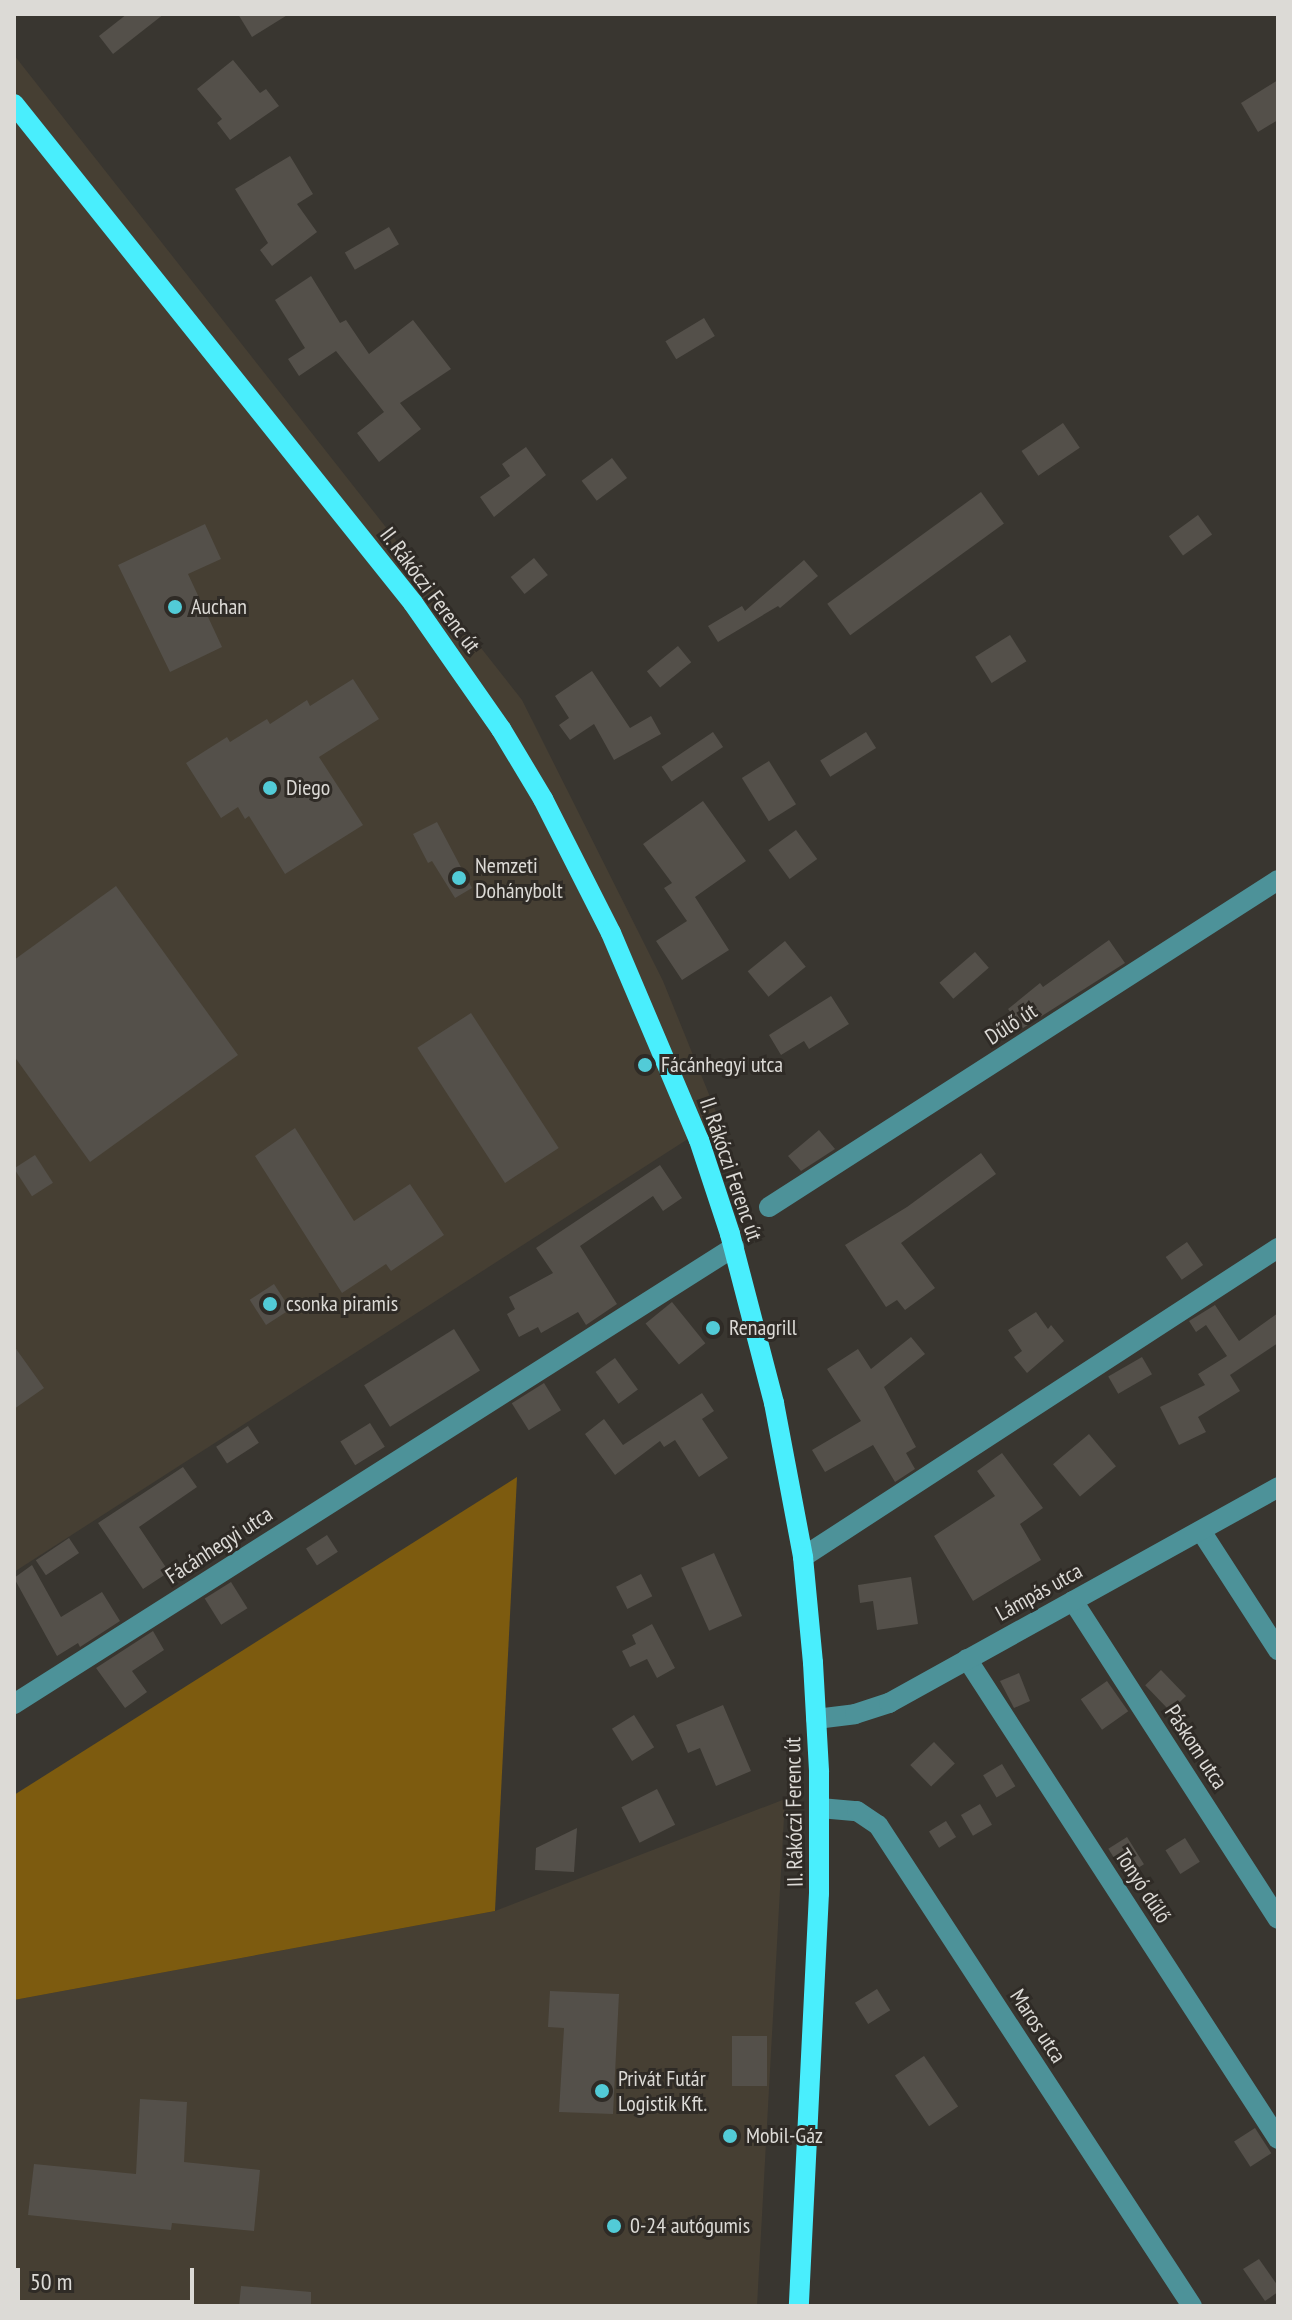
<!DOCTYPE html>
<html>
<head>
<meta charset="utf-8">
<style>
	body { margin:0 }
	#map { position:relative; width:1292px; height:2320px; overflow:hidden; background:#393630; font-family:"PT Sans Narrow",sans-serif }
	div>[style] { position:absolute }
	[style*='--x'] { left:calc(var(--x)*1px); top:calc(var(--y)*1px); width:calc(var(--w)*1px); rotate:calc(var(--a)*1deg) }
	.built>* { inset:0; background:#463f33 }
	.forest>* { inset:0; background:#7d5b0f }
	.building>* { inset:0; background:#54504a; transform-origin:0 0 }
	.minor>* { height:20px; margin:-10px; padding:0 10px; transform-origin:10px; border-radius:10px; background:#4d9299 }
	.major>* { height:20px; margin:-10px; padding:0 10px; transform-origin:10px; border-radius:10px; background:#49eefd }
	.dots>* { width:22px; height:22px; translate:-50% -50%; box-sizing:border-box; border:4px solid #2f2b26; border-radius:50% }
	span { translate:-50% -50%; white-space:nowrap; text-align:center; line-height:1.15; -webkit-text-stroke:6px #2f2b26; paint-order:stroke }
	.street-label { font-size:22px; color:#dcdad6 }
	.poi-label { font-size:22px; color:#dcdad6 }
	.left { translate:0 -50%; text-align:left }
	.frame { position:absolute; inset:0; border:16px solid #dcdad6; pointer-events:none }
	.scale { position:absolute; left:16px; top:2268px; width:178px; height:36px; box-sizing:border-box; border:4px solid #dcdad6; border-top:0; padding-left:10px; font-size:24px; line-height:28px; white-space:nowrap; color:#dcdad6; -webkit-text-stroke:6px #2f2b26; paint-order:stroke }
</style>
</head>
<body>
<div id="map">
	<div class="built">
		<i style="clip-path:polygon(14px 55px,522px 700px,663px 981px,719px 1119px,14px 1572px)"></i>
		<i style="clip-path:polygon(785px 1799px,757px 2306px,14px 2306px,14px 2000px,495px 1911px)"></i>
	</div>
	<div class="forest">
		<i style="clip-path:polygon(517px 1477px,495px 1911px,14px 2000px,14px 1795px)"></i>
	</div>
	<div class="building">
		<i style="clip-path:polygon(127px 14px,164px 14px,113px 54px,99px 36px)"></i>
		<i style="clip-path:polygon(238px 14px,289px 14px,252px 37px)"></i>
		<i style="clip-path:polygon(233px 60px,260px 93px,266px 89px,279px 106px,230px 140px,217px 123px,222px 119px,197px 89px)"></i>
		<i style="clip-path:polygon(1278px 80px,1278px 120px,1258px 132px,1241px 103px)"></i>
		<i style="clip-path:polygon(290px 156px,313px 194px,297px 204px,317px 232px,272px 266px,260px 250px,268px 243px,235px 189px)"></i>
		<i style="left:389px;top:227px;width:20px;height:51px;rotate:60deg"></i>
		<i style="clip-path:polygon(311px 276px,340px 323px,346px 320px,369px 354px,413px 320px,451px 369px,400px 403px,421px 429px,379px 462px,357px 433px,384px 412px,336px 351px,299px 376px,288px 359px,305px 348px,275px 300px)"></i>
		<i style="left:704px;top:318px;width:21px;height:45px;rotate:59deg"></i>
		<i style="left:1063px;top:423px;width:30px;height:50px;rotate:56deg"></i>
		<i style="clip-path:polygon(526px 447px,546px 475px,494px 517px,480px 497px,510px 476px,502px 464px)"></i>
		<i style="left:612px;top:458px;width:25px;height:38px;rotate:53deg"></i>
		<i style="left:981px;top:492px;width:39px;height:190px;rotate:54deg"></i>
		<i style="left:1198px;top:515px;width:24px;height:36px;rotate:54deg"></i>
		<i style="clip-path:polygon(205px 524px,221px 559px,188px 574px,222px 647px,170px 672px,118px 565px)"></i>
		<i style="left:534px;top:558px;width:22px;height:30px;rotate:51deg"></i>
		<i style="clip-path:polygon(804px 560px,818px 576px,780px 608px,778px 606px,718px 642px,708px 626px,742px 606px,745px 611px)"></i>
		<i style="left:1010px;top:635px;width:31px;height:41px;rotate:58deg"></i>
		<i style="left:678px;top:646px;width:21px;height:40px;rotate:51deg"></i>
		<i style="clip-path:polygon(592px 671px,630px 728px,651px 716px,661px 734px,614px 760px,594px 724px,570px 740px,559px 725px,569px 718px,555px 696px)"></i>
		<i style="clip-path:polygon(353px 679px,379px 719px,319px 757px,363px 825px,285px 874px,249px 816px,245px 819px,238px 807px,221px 818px,186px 763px,227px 737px,230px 742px,267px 719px,270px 724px,307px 700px,310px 706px)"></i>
		<i style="left:713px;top:732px;width:18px;height:62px;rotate:56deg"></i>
		<i style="left:866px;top:732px;width:19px;height:54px;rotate:58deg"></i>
		<i style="left:769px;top:761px;width:51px;height:32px;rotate:58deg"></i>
		<i style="clip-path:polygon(703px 801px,746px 861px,695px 897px,729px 950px,682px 980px,656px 941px,687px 921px,664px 888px,672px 883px,643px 844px)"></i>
		<i style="clip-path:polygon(437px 822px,472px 888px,455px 898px,432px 861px,428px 863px,413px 834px)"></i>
		<i style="left:796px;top:830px;width:36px;height:34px;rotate:54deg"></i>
		<i style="clip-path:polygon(116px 886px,238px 1055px,90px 1162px,14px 1056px,14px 960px)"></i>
		<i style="clip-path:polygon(1109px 940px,1125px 963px,1023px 1028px,1008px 1009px,1040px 983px,1043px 987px)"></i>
		<i style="left:785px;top:941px;width:33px;height:48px;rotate:51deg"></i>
		<i style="left:975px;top:952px;width:21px;height:47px;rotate:49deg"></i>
		<i style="clip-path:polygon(831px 996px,849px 1024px,809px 1049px,804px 1041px,781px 1055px,769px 1035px)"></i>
		<i style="left:471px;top:1013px;width:161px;height:64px;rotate:57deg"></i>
		<i style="clip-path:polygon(295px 1128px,354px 1221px,410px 1184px,444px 1235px,391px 1271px,386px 1264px,342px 1293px,255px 1156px)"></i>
		<i style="clip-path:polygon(819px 1130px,835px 1149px,801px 1171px,788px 1156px)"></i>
		<i style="clip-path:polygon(981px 1153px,996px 1174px,901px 1243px,935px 1288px,905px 1310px,897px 1300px,886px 1307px,845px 1245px,907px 1207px)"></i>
		<i style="left:35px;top:1155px;width:33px;height:25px;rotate:57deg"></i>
		<i style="clip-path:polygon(660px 1165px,682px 1198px,663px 1211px,653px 1196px,580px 1246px,617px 1304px,586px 1325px,578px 1312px,541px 1333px,538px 1327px,519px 1337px,507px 1314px,515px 1309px,509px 1297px,553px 1273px,536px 1248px)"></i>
		<i style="left:1187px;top:1242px;width:28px;height:26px;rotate:55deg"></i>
		<i style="left:274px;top:1284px;width:30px;height:29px;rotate:57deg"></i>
		<i style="left:672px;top:1302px;width:53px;height:34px;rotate:51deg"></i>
		<i style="clip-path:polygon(1215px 1305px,1239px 1341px,1278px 1313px,1278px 1343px,1230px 1375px,1240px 1391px,1198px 1417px,1206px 1432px,1179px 1445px,1160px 1407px,1205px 1385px,1198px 1374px,1227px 1356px,1206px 1325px,1196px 1332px,1189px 1321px)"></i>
		<i style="clip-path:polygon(1036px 1312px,1048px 1329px,1051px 1325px,1064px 1341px,1027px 1373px,1014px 1357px,1022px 1351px,1008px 1330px)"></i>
		<i style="left:454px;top:1329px;width:49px;height:106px;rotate:58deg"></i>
		<i style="clip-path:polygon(911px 1337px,925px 1354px,884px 1387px,916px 1447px,906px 1453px,915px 1469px,895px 1482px,873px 1445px,825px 1472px,812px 1450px,861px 1421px,827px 1369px,858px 1349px,871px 1369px)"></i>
		<i style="clip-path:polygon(14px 1346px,44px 1388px,14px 1409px)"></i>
		<i style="left:1142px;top:1357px;width:20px;height:39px;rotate:60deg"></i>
		<i style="left:615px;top:1358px;width:39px;height:24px;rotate:54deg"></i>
		<i style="left:544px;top:1383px;width:32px;height:38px;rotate:58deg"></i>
		<i style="clip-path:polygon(702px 1393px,714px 1411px,702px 1419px,728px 1458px,699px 1477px,675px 1440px,664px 1447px,660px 1441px,615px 1475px,585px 1434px,604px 1419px,623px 1445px)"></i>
		<i style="left:370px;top:1423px;width:28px;height:35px;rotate:58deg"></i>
		<i style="left:248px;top:1426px;width:20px;height:38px;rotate:57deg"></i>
		<i style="left:1089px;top:1434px;width:42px;height:47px;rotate:50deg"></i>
		<i style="clip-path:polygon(1002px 1453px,1043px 1508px,1020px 1524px,1041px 1560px,973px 1601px,934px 1536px,995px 1496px,977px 1471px)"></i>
		<i style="clip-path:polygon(183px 1467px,197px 1487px,139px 1527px,169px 1572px,143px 1589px,98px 1523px)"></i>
		<i style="left:327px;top:1535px;width:20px;height:25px;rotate:57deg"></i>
		<i style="left:69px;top:1538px;width:18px;height:40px;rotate:56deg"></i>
		<i style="left:714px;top:1553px;width:69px;height:36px;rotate:66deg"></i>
		<i style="clip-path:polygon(32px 1565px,61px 1617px,102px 1592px,120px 1621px,80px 1647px,78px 1643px,57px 1656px,14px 1578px)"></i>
		<i style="left:641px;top:1574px;width:25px;height:28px;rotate:63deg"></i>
		<i style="clip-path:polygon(911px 1577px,918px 1624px,877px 1630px,873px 1601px,860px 1603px,858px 1585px)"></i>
		<i style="left:231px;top:1582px;width:31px;height:31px;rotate:58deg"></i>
		<i style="clip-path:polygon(652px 1624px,675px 1668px,657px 1678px,647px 1659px,630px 1667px,622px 1651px,636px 1644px,632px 1635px)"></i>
		<i style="clip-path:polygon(153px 1631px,164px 1650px,132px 1671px,147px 1692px,125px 1708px,96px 1668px)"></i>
		<i style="left:1161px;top:1670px;width:36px;height:22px;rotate:46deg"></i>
		<i style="clip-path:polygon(1019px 1673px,1030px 1701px,1014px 1708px,1000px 1681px)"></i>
		<i style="left:1107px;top:1681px;width:37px;height:32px;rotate:55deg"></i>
		<i style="clip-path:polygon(723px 1705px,751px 1771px,716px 1786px,700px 1748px,688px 1753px,676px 1725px)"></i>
		<i style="left:634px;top:1715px;width:38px;height:26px;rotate:58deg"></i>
		<i style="left:934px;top:1742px;width:30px;height:33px;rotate:46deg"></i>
		<i style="left:1002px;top:1764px;width:26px;height:22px;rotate:59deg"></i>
		<i style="left:657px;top:1789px;width:40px;height:40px;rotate:63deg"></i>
		<i style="left:980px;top:1804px;width:24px;height:22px;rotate:60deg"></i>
		<i style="left:946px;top:1821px;width:19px;height:20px;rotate:58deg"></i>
		<i style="clip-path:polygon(577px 1828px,574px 1872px,535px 1870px,536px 1848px)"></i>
		<i style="left:1127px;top:1837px;width:32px;height:22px;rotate:58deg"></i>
		<i style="left:1185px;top:1838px;width:28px;height:23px;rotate:58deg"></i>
		<i style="left:877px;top:1989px;width:25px;height:26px;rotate:58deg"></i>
		<i style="clip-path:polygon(550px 1991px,619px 1994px,613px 2114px,559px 2112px,564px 2028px,548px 2027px)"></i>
		<i style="left:767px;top:2036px;width:50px;height:35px;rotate:90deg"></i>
		<i style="left:924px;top:2056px;width:61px;height:35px;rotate:56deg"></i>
		<i style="clip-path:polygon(140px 2099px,187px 2102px,184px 2162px,260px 2170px,254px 2231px,172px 2223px,171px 2230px,28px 2215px,34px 2164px,136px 2174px)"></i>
		<i style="left:1255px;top:2128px;width:30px;height:25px;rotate:57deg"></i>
		<i style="clip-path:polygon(1259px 2259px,1278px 2286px,1278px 2292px,1265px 2301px,1243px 2269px)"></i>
		<i style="clip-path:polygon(241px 2286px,311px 2292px,311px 2306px,239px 2306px)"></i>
	</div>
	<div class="minor">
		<i style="--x:769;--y:1207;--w:605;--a:-32.72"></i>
		<i style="--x:1201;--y:1531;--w:142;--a:57.1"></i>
		<i style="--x:803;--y:1557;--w:567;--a:-33.05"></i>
		<i style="--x:1073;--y:1601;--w:378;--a:57.2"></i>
		<i style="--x:967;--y:1659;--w:572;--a:57.06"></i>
		<i style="--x:14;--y:1704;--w:853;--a:-32.4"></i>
		<i style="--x:816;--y:1719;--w:39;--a:-7"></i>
		<i style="--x:855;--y:1714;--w:36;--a:-18"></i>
		<i style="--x:889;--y:1703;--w:445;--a:-29"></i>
		<i style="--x:820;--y:1808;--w:37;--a:5"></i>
		<i style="--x:857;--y:1811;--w:25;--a:34"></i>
		<i style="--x:878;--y:1825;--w:574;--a:56.86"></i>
	</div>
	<div class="major">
		<i style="--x:14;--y:104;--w:639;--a:51.35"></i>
		<i style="--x:413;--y:603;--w:154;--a:55.1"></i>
		<i style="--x:501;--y:729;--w:82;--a:59"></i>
		<i style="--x:543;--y:799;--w:150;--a:63.1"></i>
		<i style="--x:611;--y:933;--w:225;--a:67"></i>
		<i style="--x:699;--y:1140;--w:99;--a:71.7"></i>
		<i style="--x:730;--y:1234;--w:175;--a:75.4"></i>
		<i style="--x:774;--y:1403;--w:157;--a:79.3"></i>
		<i style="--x:803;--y:1557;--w:106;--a:84.6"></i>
		<i style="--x:813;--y:1663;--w:109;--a:86.8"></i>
		<i style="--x:819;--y:1772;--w:121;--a:90"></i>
		<i style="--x:819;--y:1893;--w:413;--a:92.8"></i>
	</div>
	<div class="dots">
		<i style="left:175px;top:607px;background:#52cbd7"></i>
		<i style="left:270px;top:788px;background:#52cbd7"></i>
		<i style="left:459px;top:878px;background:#52cbd7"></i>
		<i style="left:645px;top:1065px;background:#52cbd7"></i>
		<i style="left:270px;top:1304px;background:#52cbd7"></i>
		<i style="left:713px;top:1328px;background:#52cbd7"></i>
		<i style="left:602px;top:2091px;background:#52cbd7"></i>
		<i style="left:730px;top:2136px;background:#52cbd7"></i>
		<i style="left:614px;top:2226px;background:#52cbd7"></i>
	</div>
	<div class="street-label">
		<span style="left:430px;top:590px;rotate:53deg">II. Rákóczi Ferenc út</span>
		<span style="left:1011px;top:1024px;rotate:-33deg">Dűlő út</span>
		<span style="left:731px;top:1169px;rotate:71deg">II. Rákóczi Ferenc út</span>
		<span style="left:219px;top:1545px;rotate:-33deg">Fácánhegyi utca</span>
		<span style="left:1039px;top:1592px;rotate:-29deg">Lámpás utca</span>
		<span style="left:1196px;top:1747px;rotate:57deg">Páskom utca</span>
		<span style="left:794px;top:1812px;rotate:-91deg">II. Rákóczi Ferenc út</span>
		<span style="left:1143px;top:1886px;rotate:57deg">Tonyó dűlő</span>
		<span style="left:1038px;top:2026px;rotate:57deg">Maros utca</span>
	</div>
	<div class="poi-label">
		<span class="left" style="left:191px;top:607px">Auchan</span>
		<span class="left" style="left:286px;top:788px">Diego</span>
		<span class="left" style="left:475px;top:878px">Nemzeti<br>Dohánybolt</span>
		<span class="left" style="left:661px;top:1065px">Fácánhegyi utca</span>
		<span class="left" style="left:286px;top:1304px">csonka piramis</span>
		<span class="left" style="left:729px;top:1328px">Renagrill</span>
		<span class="left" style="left:618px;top:2091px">Privát Futár<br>Logistik Kft.</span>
		<span class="left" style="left:746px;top:2136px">Mobil-Gáz</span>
		<span class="left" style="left:630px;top:2226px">0-24 autógumis</span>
	</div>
	<div class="frame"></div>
	<div class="scale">50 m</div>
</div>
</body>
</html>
